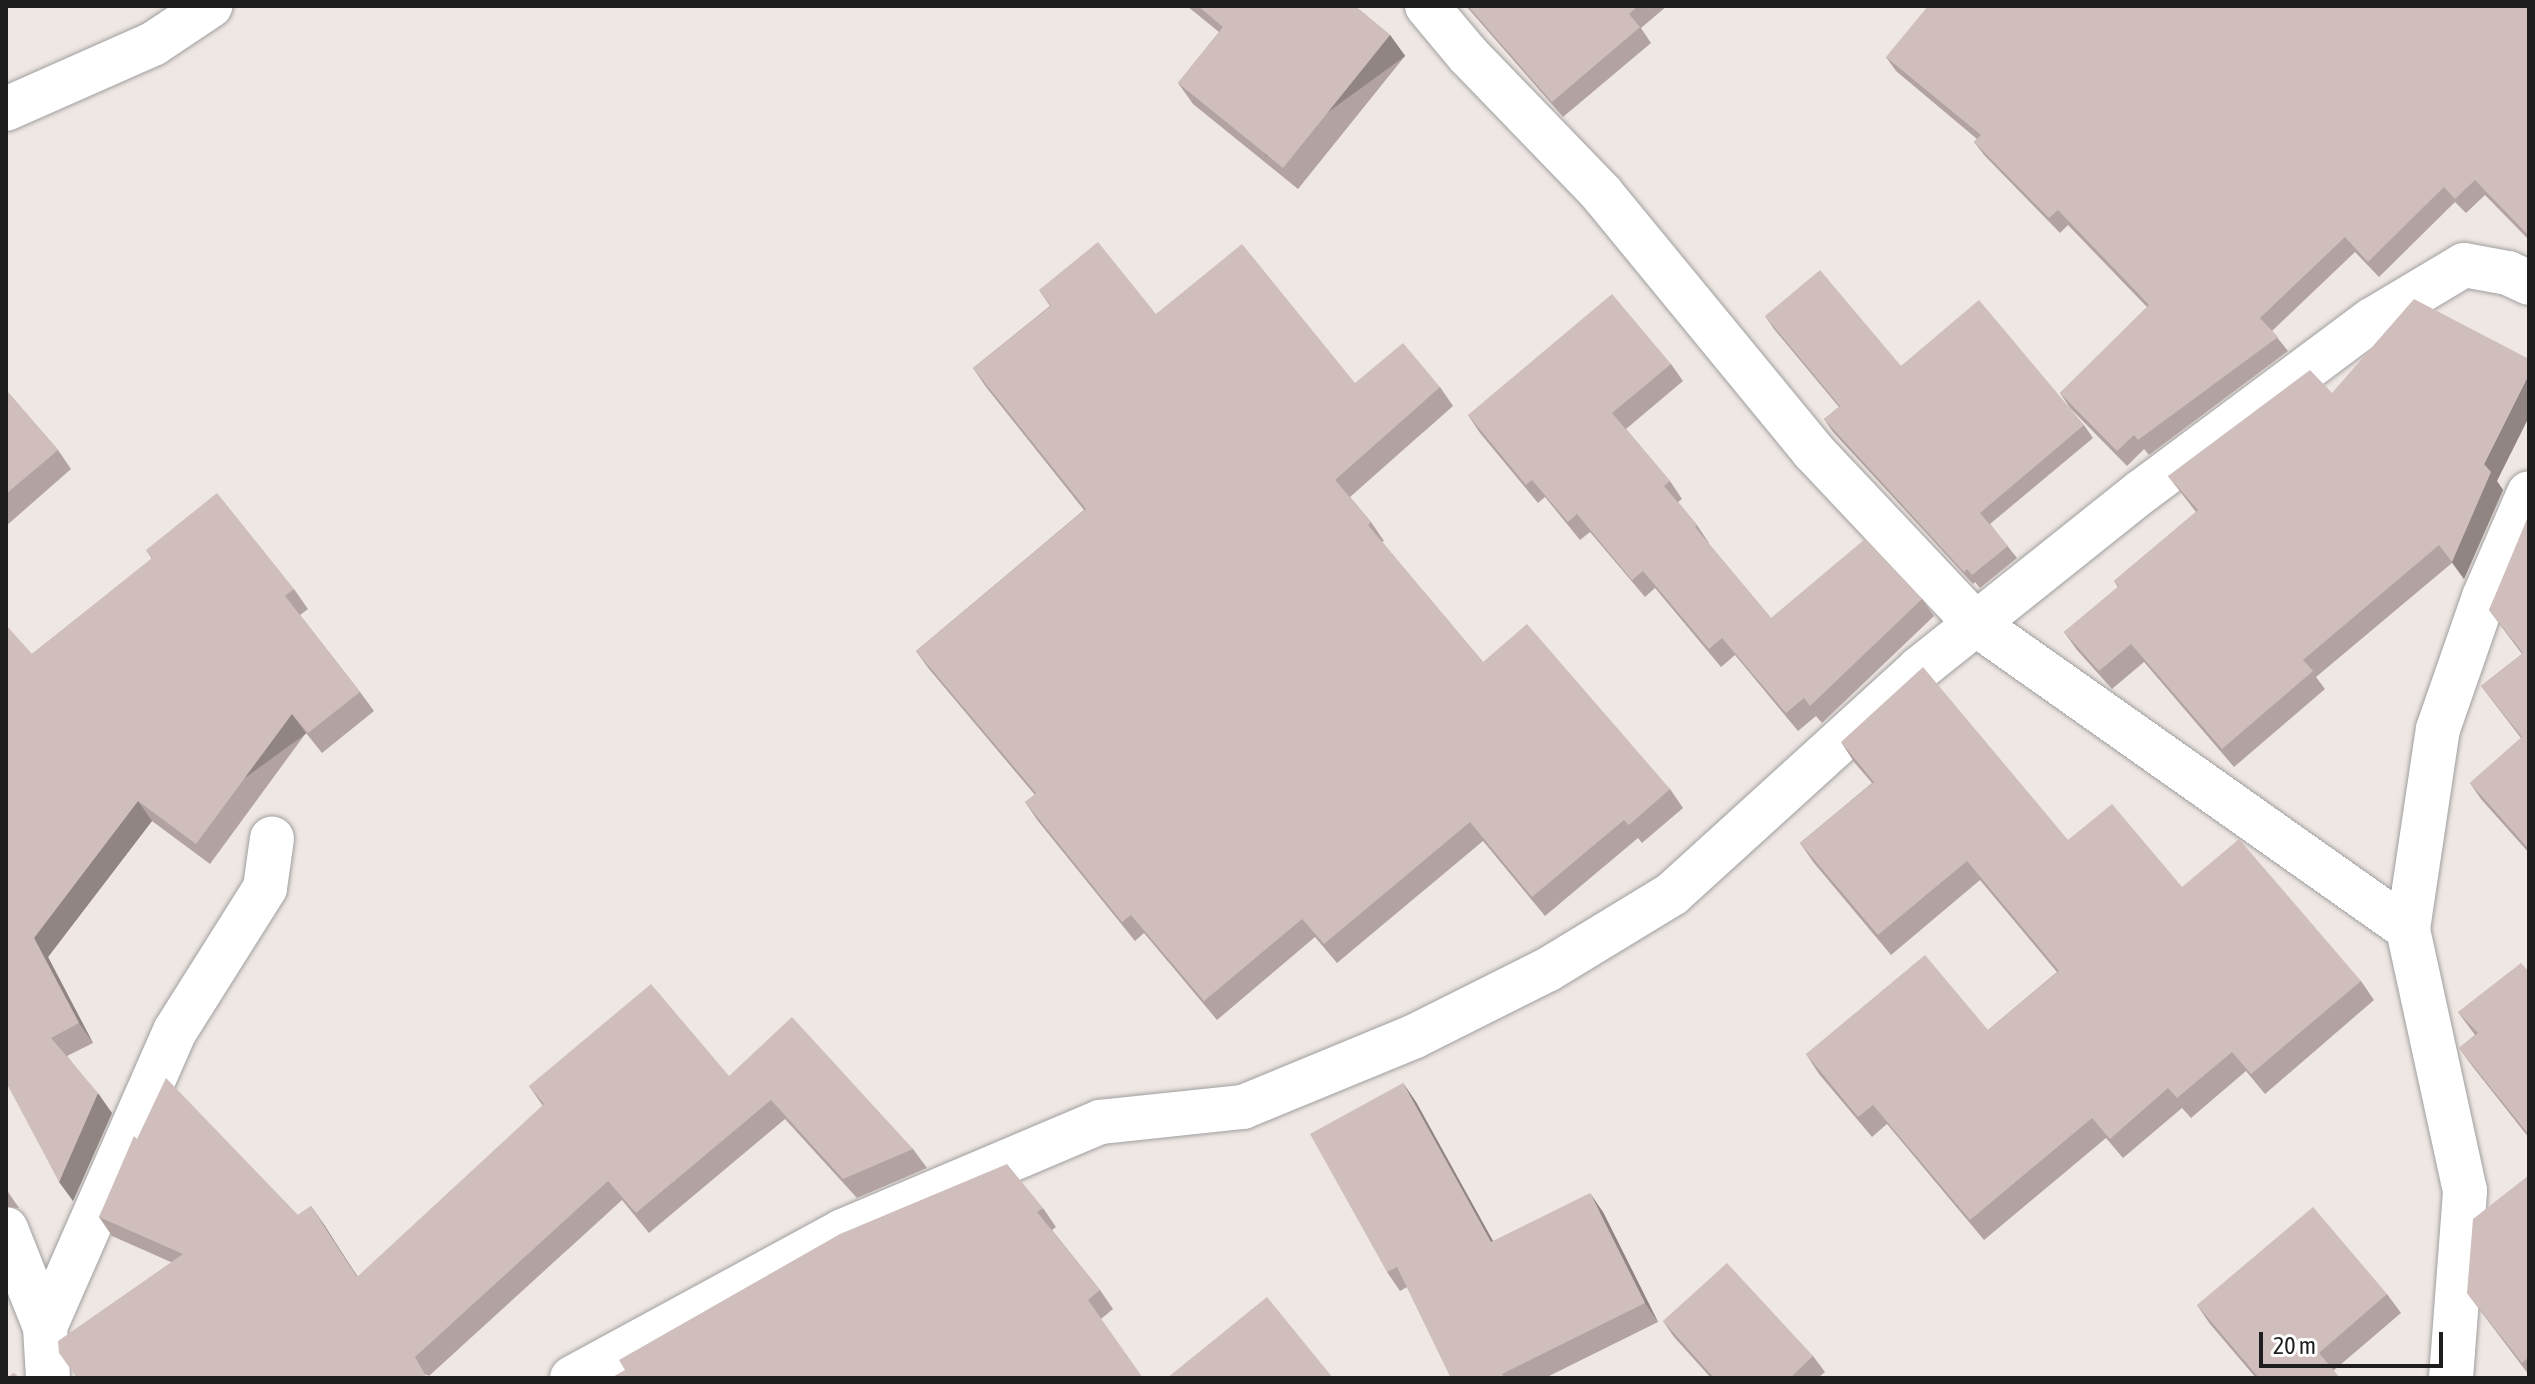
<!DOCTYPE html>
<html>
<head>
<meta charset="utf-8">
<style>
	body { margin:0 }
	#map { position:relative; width:2535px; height:1384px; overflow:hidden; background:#efe7e3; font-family:"Asap Condensed",sans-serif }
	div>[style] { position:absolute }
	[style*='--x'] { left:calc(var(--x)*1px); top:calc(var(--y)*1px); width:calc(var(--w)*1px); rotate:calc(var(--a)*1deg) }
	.roads { filter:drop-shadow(0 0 2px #9f9f9f) drop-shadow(0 0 2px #9f9f9f) }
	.minor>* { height:44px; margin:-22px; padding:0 22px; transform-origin:22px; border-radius:22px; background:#fff }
	.wall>* { inset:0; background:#b2a3a2 }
	.shaded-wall>* { inset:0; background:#918584; transform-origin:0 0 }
	.building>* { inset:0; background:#cfbebc }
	span { translate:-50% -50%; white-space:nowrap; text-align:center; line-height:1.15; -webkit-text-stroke:6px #fff; paint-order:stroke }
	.frame { position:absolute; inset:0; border:8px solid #1e1e1e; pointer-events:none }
	.scale { position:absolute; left:2259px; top:1332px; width:184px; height:36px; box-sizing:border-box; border:4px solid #1e1e1e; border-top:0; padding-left:10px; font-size:24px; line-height:28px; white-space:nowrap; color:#1e1e1e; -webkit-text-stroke:6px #fff; paint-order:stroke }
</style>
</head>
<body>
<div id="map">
	<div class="roads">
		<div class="minor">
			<i style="--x:1427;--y:6;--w:64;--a:50.1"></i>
			<i style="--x:1468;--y:55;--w:193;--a:46"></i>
			<i style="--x:1602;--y:194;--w:333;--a:50.6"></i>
			<i style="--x:1813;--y:451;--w:238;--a:46.7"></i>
			<i style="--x:1976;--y:624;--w:529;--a:35.22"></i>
			<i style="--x:6;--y:109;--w:161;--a:-23.9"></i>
			<i style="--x:153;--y:44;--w:69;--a:-33.7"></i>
			<i style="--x:6;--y:1229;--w:105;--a:68.3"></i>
			<i style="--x:45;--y:1327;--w:51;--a:86.6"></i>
			<i style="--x:45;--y:1327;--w:323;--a:-66.3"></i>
			<i style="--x:175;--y:1031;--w:169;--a:-57.8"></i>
			<i style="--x:265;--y:888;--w:50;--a:-82"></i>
			<i style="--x:572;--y:1378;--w:308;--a:-28.5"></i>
			<i style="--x:843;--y:1231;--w:279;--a:-23"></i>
			<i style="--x:1100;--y:1122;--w:144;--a:-6"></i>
			<i style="--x:1243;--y:1107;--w:186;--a:-22.4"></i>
			<i style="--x:1415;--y:1036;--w:148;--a:-26.6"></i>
			<i style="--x:1547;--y:970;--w:146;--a:-31.3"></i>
			<i style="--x:1672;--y:894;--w:334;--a:-42.3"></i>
			<i style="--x:1919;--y:669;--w:284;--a:-38.6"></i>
			<i style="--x:2141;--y:492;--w:288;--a:-36.7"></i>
			<i style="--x:2372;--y:320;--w:107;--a:-30.9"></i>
			<i style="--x:2464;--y:265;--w:45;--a:10.3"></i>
			<i style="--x:2508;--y:273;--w:23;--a:25"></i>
			<i style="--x:2451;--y:1378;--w:188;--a:-85.7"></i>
			<i style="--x:2465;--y:1191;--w:268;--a:-102.3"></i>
			<i style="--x:2408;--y:929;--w:202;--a:-81.5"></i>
			<i style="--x:2438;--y:729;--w:140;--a:-70.8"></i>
			<i style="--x:2484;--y:597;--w:113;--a:-66.6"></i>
		</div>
	</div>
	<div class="wall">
		<i style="clip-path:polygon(1187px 6px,1355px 6px,1390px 35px,1405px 56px,1298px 189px,1193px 104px,1178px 83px,1219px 32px)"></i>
		<i style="clip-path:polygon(1466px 6px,1667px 6px,1641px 28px,1651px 43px,1563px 117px)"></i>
		<i style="clip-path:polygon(2529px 6px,2529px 240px,2485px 195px,2466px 213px,2455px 202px,2379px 277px,2355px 252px,2272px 331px,2288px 351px,2149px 455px,2144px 449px,2127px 466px,2070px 408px,2060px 393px,2147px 307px,2068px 225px,2060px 233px,1985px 156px,1974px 142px,1977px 139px,1896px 71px,1886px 57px)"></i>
		<i style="clip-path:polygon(1039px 290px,1156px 314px,1355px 383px,1440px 387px,1453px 406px,1350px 497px,1371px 522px,1384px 541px,1382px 542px,1483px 662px,1670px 789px,1683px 808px,1642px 843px,1638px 838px,1545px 916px,1483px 841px,1337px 963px,1315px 937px,1217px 1020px,1144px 933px,1135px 941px,1038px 821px,1025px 802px,1035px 795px,929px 669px,916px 651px,1084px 510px,986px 387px,973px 368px,1050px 306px)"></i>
		<i style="clip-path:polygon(1765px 316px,1901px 366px,2084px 425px,2093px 438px,1990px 524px,2017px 558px,1980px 588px,1975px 582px,1973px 584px,1833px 432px,1824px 419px,1839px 407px,1774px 329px)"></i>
		<i style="clip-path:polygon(1671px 364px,1683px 381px,1626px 429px,1670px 481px,1682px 499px,1678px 502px,1697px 525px,1709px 543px,1709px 544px,1771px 618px,1922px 599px,1934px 616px,1822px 723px,1816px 716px,1798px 731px,1735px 655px,1721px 667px,1655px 588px,1645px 597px,1590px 532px,1580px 540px,1545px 497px,1538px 503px,1480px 433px,1468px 415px)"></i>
		<i style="clip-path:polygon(6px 390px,58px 450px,71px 469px,6px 526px)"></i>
		<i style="clip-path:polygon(2332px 393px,2497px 481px,2503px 490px,2464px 579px,2452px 563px,2316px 677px,2325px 689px,2234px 767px,2144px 662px,2112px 689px,2077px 650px,2064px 632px,2118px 587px,2114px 581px,2196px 512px,2168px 476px)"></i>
		<i style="clip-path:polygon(2529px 521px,2529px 853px,2481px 799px,2470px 783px,2521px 738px,2481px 686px,2522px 654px,2489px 610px)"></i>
		<i style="clip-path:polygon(146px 550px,294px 589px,308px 609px,300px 615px,360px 692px,374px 711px,322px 753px,306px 733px,210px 864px,152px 821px,48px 957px,93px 1043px,67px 1056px,112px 1113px,73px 1201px,6px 1082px,32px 654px,152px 559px)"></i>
		<i style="clip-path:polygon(1841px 742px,2068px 840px,2182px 887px,2361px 981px,2374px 1000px,2265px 1094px,2246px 1071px,2191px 1118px,2182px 1108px,2123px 1158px,2106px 1138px,1984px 1240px,1887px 1124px,1872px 1137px,1819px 1074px,1806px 1054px,1988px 1030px,2057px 972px,1980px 880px,1891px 955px,1814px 863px,1800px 843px,1872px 783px,1854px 762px)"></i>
		<i style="clip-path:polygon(2529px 972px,2529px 1138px,2473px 1067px,2459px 1048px,2475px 1035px,2458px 1012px)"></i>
		<i style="clip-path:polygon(729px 1076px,913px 1149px,927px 1168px,857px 1198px,785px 1119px,649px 1233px,622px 1200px,429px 1376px,112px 1236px,99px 1217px,137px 1139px,298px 1215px,311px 1206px,358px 1277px,543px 1106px,529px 1086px)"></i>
		<i style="clip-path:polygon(1403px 1083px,1416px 1102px,1493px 1241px,1603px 1212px,1658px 1322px,1545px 1378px,1451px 1378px,1407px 1287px,1400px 1291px,1387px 1272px)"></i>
		<i style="clip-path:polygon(2529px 1175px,2529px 1375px,2467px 1293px)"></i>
		<i style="clip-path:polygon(6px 1189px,19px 1208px,6px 1207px)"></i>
		<i style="clip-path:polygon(1043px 1208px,1056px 1227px,1052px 1230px,1100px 1290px,1113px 1309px,1101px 1319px,625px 1370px)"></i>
		<i style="clip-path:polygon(2387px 1294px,2401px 1313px,2333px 1371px,2340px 1378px,2256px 1378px,2210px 1324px,2197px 1305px)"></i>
		<i style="clip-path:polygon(1663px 1321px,1813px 1356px,1825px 1372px,1818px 1378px,1711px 1378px,1674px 1337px)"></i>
	</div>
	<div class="shaded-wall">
		<i style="left:1390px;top:35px;width:26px;height:171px;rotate:54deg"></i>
		<i style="clip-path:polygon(2529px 374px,2529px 417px,2497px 481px,2503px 490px,2464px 579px,2452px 562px,2484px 464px)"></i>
		<i style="left:292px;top:714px;width:24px;height:162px;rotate:54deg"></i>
		<i style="clip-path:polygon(138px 801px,152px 821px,48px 957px,93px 1043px,79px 1023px,34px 938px)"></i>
		<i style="clip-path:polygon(1403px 1083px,1416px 1102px,1504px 1261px,1491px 1242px)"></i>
		<i style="clip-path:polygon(98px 1093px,112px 1113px,73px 1201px,59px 1182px)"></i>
		<i style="clip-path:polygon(1590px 1193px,1603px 1212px,1658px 1322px,1645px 1303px)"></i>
		<i style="clip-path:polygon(311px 1206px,325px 1226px,370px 1297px,357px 1277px)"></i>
	</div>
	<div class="building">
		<i style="clip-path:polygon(1198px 6px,1355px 6px,1390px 35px,1283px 168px,1178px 83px,1223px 27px)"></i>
		<i style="clip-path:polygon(1468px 6px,1638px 6px,1629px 14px,1640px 27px,1552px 102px)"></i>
		<i style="clip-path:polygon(1928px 6px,2529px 6px,2529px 236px,2475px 180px,2455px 199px,2444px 187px,2368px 262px,2345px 237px,2260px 318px,2278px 337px,2138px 440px,2134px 435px,2117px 451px,2060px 393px,2149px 305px,2058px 210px,2049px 218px,1974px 142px,1981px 135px,1886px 57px)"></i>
		<i style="clip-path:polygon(1098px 242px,1156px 314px,1242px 244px,1355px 383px,1403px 343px,1440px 387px,1335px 480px,1371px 522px,1368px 525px,1483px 662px,1527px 624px,1670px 789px,1629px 825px,1624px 820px,1532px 897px,1470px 822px,1324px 944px,1302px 919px,1204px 1001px,1131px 915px,1122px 922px,1025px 802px,1036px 793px,916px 651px,1086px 509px,973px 368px,1051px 306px,1039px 290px)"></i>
		<i style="clip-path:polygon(1820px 270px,1901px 366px,1979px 300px,2084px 425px,1980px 513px,2008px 546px,1972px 575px,1967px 569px,1964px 572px,1824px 419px,1840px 406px,1765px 316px)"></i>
		<i style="clip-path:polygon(1612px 294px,1671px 364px,1612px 413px,1670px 481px,1664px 486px,1697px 525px,1695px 527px,1771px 618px,1865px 539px,1922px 599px,1810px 706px,1804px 698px,1786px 713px,1722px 638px,1709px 649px,1643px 571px,1632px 580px,1577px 514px,1568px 522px,1532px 480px,1526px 485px,1468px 415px)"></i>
		<i style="clip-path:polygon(2414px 299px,2529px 359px,2529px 374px,2484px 464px,2491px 472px,2452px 562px,2439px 545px,2303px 660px,2313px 671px,2222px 749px,2131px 644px,2099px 671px,2064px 632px,2119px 586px,2114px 581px,2198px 510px,2168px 476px,2310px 370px,2332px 393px)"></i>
		<i style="clip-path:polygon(6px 390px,58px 450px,6px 494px)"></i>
		<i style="clip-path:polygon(217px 493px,294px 589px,285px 596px,360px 692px,308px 733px,292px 714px,196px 844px,138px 801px,34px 938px,79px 1023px,51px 1038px,98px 1093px,59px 1182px,6px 1082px,6px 625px,32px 654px,152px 558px,146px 550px)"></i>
		<i style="clip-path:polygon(2527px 519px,2529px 521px,2529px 845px,2527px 847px,2470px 783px,2522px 737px,2481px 686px,2523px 653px,2489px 610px)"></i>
		<i style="clip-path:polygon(1923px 667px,2068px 840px,2112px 804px,2182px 887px,2239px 839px,2361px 981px,2251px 1074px,2232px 1052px,2177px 1098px,2168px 1088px,2110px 1139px,2092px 1118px,1970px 1220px,1873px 1105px,1858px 1117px,1806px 1054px,1925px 955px,1988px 1030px,2059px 971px,1967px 861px,1878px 935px,1800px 843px,1874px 782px,1841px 742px)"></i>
		<i style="clip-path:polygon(2521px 963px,2529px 972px,2529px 1135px,2459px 1048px,2478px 1033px,2458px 1012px)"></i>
		<i style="clip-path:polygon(651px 984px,729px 1076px,792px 1017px,913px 1149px,843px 1179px,771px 1100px,636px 1213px,608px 1181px,415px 1357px,427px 1378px,77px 1378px,59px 1353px,58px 1341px,183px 1254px,99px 1217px,134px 1136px,137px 1139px,166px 1078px,298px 1215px,311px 1206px,357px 1277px,544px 1104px,529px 1086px)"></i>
		<i style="clip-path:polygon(1403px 1083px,1491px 1242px,1590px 1193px,1645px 1303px,1502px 1374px,1505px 1378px,1451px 1378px,1397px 1267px,1387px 1272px,1310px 1134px)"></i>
		<i style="clip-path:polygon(1007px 1164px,1043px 1208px,1037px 1212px,1100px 1290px,1088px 1300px,1143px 1378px,611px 1378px,625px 1370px,619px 1360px,840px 1234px)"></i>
		<i style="clip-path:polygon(2529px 1175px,2529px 1357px,2522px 1363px,2467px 1293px,2473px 1219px)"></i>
		<i style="clip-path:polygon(2313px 1207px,2387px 1294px,2319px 1353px,2340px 1378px,2259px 1378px,2197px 1305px)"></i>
		<i style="clip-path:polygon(1727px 1263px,1813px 1356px,1790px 1378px,1714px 1378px,1663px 1321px)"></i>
		<i style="clip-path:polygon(1267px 1297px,1333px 1378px,1167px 1378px)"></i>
		<i style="clip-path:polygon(14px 1373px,20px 1378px,6px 1378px)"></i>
	</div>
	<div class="frame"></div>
	<div class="scale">20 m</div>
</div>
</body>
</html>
